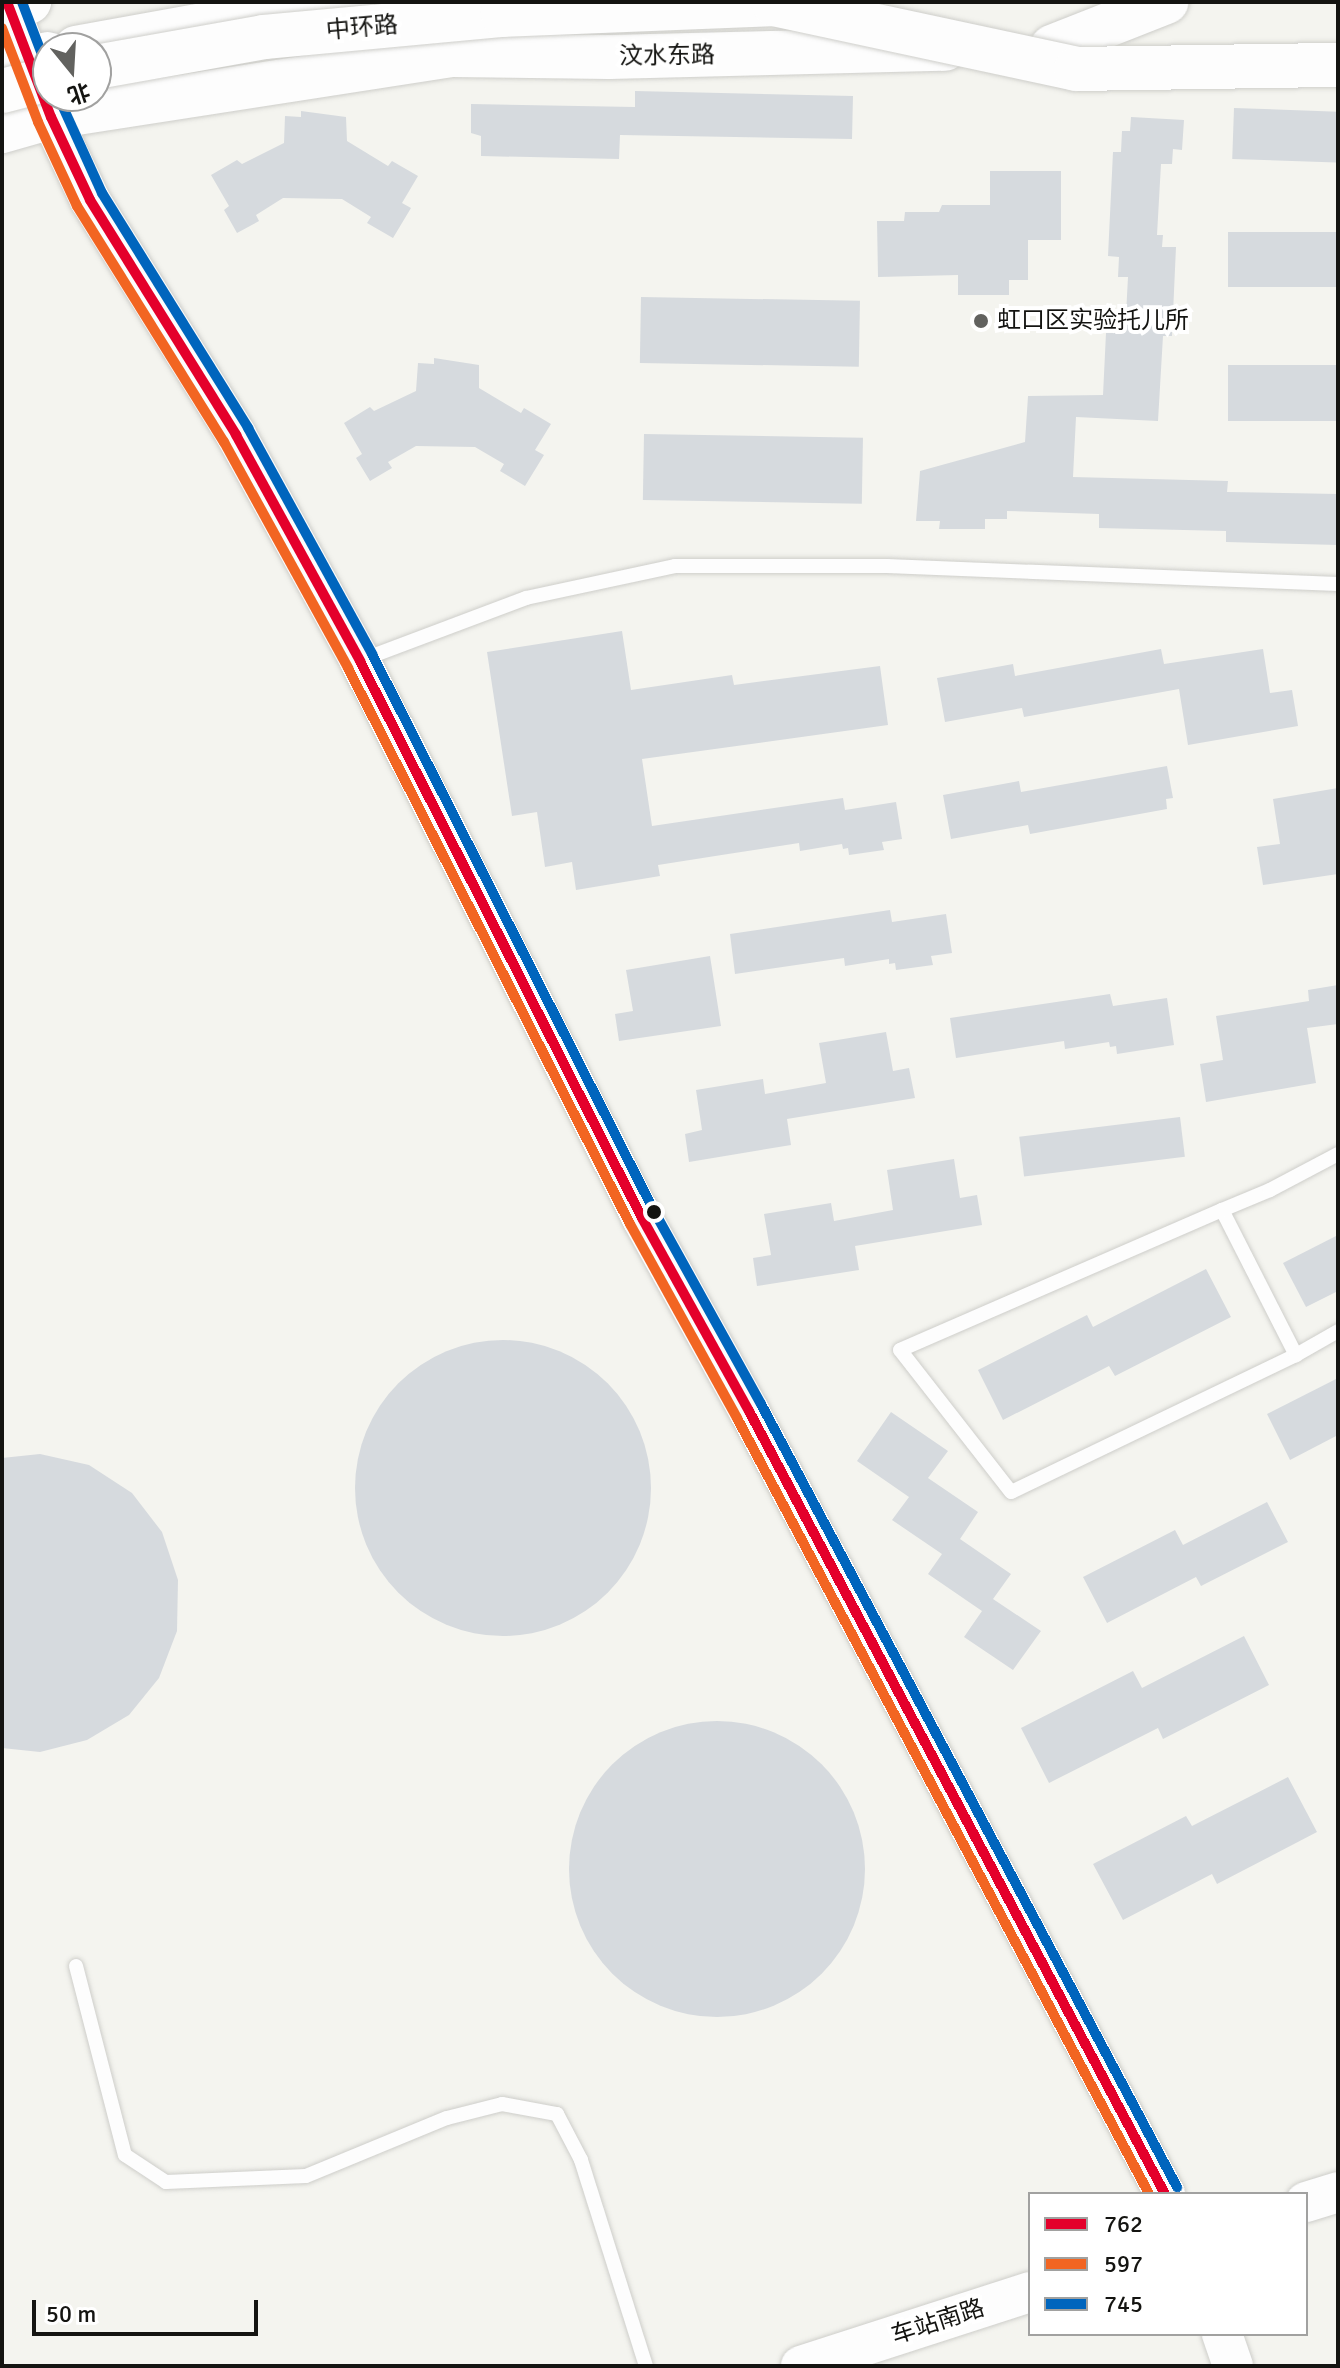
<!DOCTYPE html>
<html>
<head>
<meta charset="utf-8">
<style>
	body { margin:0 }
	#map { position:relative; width:1340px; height:2368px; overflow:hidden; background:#f4f4ef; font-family:Signika,"Noto Sans SC",sans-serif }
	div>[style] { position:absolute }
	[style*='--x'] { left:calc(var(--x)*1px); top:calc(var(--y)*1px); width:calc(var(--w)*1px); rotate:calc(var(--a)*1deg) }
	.building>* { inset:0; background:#d6dade; transform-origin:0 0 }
	.round { border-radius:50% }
	.roads { filter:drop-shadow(0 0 2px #cececa) drop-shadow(0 0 2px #cececa) }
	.lane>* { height:14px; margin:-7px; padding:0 7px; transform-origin:7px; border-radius:7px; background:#fdfdfd }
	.secondary>* { height:40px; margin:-20px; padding:0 20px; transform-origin:20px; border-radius:20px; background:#fdfdfd }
	.primary>* { height:44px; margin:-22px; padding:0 22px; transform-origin:22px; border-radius:22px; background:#fdfdfd }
	.bridges { filter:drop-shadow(0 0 2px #cececa) drop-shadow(0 0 2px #cececa) }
	.highway-bridge>* { height:44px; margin:-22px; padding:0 22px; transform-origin:22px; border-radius:22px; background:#fdfdfd }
	.bus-1>* { height:10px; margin:-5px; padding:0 5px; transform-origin:5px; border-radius:5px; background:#e4002b }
	.bus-2>* { height:10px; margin:-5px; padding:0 5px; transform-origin:5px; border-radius:5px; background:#f26522 }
	.bus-3>* { height:10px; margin:-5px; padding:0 5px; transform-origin:5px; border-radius:5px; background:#0065bd }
	.dots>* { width:22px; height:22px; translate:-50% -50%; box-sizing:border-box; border:4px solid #fff; border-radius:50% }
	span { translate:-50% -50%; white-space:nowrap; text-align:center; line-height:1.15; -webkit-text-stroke:8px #fff; paint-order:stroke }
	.street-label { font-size:24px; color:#141411 }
	.poi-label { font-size:24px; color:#141411 }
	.left { translate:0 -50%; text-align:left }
	.frame { position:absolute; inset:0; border:4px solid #141411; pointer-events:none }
	.legend { position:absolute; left:1028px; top:2192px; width:280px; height:144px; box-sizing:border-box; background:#fff; border:2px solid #a1a1a0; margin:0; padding:10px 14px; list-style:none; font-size:24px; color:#141411 }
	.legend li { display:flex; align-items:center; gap:16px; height:40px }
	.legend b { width:40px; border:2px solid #a1a1a0 }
	.north { position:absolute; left:32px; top:32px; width:80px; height:80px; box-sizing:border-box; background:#fff; border:2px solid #a1a1a0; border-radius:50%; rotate:162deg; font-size:22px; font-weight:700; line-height:32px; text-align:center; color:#141411 }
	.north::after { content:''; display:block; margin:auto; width:28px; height:36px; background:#62625f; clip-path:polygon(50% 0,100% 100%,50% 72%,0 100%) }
	.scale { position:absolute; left:32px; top:2300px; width:226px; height:36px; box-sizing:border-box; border:4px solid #141411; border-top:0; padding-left:10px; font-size:24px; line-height:28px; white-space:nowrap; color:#141411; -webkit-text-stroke:6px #fff; paint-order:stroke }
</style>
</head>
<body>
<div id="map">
	<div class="building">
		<i style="clip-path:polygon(635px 91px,853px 96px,852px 139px,620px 135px,619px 159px,481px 156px,481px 136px,471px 133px,471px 104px,635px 107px)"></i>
		<i style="left:1234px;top:108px;width:104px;height:51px;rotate:2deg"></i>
		<i style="clip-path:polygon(301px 111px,346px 117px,347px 141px,388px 166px,392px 161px,418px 176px,402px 203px,411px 208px,393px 238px,367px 223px,371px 217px,342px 199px,283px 198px,256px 215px,259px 221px,237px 233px,224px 210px,229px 206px,211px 175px,237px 160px,242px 164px,284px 143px,285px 116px,301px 117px)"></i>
		<i style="clip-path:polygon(1131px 117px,1184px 120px,1182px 150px,1173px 149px,1172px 164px,1161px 164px,1157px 235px,1163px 235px,1162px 247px,1176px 247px,1172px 336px,1163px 336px,1158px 421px,1076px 417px,1073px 477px,1228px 481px,1227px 492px,1338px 494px,1338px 545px,1226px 542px,1226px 531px,1099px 528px,1099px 514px,1007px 511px,1007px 519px,985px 519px,985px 529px,939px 529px,940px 521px,916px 521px,920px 471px,1025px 442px,1028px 396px,1103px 395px,1106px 333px,1125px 333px,1128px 277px,1118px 277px,1119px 257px,1108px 256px,1113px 152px,1121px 152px,1122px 131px,1130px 131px)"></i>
		<i style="clip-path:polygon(990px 171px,1061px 171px,1061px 240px,1028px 240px,1028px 280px,1009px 280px,1009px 295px,958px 295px,958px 275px,878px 277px,877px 221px,904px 221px,905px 212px,939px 212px,942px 205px,990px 205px)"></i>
		<i style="left:1338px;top:232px;width:55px;height:110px;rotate:90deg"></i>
		<i style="left:641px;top:297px;width:219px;height:66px;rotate:1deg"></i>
		<i style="clip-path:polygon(434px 358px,479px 365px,479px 388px,521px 413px,524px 408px,551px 424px,535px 450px,544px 455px,525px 486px,500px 471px,504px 464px,475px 447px,416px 446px,388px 462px,392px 468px,370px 481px,356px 458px,362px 454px,344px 423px,370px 407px,374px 411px,416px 391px,418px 363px,434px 364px)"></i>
		<i style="left:1338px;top:365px;width:56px;height:110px;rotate:90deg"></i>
		<i style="left:644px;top:434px;width:219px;height:66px;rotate:1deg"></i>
		<i style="clip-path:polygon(622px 631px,631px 690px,732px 675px,734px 685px,880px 666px,888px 725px,642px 759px,652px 826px,843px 798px,845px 810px,896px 802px,902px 839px,882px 842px,884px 850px,849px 855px,848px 848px,843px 849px,842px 844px,800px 851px,799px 843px,728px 854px,658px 865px,660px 876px,576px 890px,572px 862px,545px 867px,537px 812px,512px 816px,487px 652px)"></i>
		<i style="clip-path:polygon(1161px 649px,1164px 664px,1263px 649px,1270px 693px,1292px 690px,1298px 726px,1188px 745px,1179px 689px,1024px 717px,1022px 708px,945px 722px,937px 678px,1013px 664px,1015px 676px)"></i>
		<i style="clip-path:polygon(1167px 766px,1173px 798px,1166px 799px,1167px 809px,1030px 834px,1028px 825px,951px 839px,943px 795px,1019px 781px,1021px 792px)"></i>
		<i style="clip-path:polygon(1338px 788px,1338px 874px,1263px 885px,1257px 847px,1280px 844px,1273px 799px)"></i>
		<i style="clip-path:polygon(890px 910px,892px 922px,946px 914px,952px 953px,931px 956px,933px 965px,896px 970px,895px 963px,889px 964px,889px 959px,845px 966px,844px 958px,735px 974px,730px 934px)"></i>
		<i style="clip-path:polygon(710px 956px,721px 1026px,619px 1041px,615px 1014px,633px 1011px,626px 970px)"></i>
		<i style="clip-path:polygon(1338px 985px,1338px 1024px,1307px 1028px,1316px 1083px,1206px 1102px,1200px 1064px,1223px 1060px,1216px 1016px,1309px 1001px,1308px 990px)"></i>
		<i style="clip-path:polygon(1110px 994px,1113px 1006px,1167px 998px,1174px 1045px,1117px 1054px,1116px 1046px,1110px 1047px,1109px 1042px,1065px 1049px,1064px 1041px,956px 1058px,950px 1018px)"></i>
		<i style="clip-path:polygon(886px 1032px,893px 1071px,909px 1068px,915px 1098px,787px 1119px,791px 1145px,689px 1162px,685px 1134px,702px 1130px,696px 1090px,763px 1079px,765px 1094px,826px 1083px,819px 1043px)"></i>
		<i style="left:1180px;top:1117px;width:40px;height:162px;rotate:83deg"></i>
		<i style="clip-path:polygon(954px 1159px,960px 1198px,977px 1195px,982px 1225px,855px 1246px,859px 1270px,757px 1286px,753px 1258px,771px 1255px,764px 1214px,831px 1203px,834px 1221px,893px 1210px,887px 1170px)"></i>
		<i style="clip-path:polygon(1338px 1235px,1338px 1291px,1306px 1307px,1283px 1263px)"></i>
		<i style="clip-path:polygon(1206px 1269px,1231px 1317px,1115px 1376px,1109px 1366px,1003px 1420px,978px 1370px,1087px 1315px,1093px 1327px)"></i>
		<i class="round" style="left:355px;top:1340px;width:296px;height:296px"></i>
		<i style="clip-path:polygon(1338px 1378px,1338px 1435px,1290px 1460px,1267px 1414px)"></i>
		<i style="clip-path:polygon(891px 1412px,948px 1451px,928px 1478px,978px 1512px,960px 1539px,1011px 1574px,993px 1599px,1041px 1631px,1013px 1670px,964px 1637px,982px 1611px,928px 1574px,942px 1554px,892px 1520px,909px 1497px,857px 1461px)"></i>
		<i style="clip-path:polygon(40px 1454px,89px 1465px,132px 1493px,162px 1532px,178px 1580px,177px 1631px,159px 1678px,129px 1715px,87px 1740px,40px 1752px,2px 1748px,2px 1458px)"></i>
		<i style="clip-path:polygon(1267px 1502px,1288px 1542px,1201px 1586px,1196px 1577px,1107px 1623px,1083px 1577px,1175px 1530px,1183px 1545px)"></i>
		<i style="clip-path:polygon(1244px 1636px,1269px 1685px,1163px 1739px,1158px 1728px,1049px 1783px,1021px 1728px,1133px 1671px,1142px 1688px)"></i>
		<i class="round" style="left:569px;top:1721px;width:296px;height:296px"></i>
		<i style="clip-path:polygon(1288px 1777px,1317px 1832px,1217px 1884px,1212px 1874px,1123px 1920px,1093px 1864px,1186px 1816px,1192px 1826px)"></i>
	</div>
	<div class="roads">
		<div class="lane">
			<i style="--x:364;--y:659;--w:173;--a:-20.6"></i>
			<i style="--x:526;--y:598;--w:152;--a:-12.1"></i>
			<i style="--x:675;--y:566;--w:212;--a:0"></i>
			<i style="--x:887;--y:566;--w:451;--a:2.3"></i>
			<i style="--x:1222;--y:1210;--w:163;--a:63"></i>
			<i style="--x:1296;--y:1355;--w:316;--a:154.3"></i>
			<i style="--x:1011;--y:1492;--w:180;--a:-128"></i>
			<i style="--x:900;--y:1350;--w:351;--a:-23.5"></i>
			<i style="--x:1222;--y:1210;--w:52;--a:-22.6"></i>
			<i style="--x:1270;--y:1190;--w:77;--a:-27.9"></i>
			<i style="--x:1296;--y:1355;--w:48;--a:-29.7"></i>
			<i style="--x:76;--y:1966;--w:195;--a:75.5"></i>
			<i style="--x:125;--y:2155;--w:49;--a:33.4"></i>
			<i style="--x:166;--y:2182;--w:140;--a:-2.5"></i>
			<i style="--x:306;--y:2176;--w:152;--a:-22.4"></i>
			<i style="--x:447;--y:2118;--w:57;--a:-14.3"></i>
			<i style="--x:502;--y:2104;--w:56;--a:10.3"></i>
			<i style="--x:557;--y:2114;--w:52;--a:62.4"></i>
			<i style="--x:581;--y:2160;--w:216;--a:72.5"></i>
		</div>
		<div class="secondary">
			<i style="--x:7;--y:2;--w:123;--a:69.1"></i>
			<i style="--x:51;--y:117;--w:92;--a:64.8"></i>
			<i style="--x:90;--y:200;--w:277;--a:58.1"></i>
			<i style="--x:236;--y:435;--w:258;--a:61.2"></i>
			<i style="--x:360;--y:661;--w:624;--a:63.15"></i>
			<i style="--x:642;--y:1218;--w:221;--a:61"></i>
			<i style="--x:749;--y:1411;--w:887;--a:62.02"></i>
			<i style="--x:1306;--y:2202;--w:34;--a:-17"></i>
			<i style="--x:1222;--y:2334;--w:34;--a:71"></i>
			<i style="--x:801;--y:2366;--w:241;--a:-17.9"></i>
		</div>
		<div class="primary">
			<i style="--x:2;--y:8;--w:28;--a:-13"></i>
			<i style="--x:1052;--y:47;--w:123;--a:-21.5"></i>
			<i style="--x:76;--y:48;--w:218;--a:-10.3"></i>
			<i style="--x:290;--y:9;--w:63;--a:-6.3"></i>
			<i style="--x:2;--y:65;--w:47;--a:-13.4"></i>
			<i style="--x:2;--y:131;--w:51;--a:-15.9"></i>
			<i style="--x:51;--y:117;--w:407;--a:-8.8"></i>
			<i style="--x:453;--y:55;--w:156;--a:0.7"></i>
			<i style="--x:609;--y:57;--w:336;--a:-1.4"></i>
		</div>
	</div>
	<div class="bridges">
		<div class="highway-bridge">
			<i style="--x:96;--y:67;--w:171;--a:-10.1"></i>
			<i style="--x:264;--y:37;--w:240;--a:-5.3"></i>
			<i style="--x:503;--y:15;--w:271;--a:-2.3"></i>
			<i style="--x:774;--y:4;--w:309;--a:12.1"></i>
			<i style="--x:1076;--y:69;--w:262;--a:-0.9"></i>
			<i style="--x:2;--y:91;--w:48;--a:-14.6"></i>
		</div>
	</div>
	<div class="bus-1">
		<i style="--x:7;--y:2;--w:123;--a:69.1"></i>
		<i style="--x:51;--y:117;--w:92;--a:64.8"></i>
		<i style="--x:90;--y:200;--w:277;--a:58.1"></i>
		<i style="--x:236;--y:435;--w:258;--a:61.2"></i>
		<i style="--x:360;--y:661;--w:624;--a:63.15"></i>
		<i style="--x:642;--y:1218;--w:221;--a:61"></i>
		<i style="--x:749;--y:1411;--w:887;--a:62.02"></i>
	</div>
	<div class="bus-2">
		<i style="--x:2;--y:28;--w:101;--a:69"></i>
		<i style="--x:38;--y:122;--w:93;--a:65.1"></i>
		<i style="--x:77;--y:206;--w:278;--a:58.1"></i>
		<i style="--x:224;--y:442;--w:258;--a:61.2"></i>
		<i style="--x:348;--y:668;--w:623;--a:63.11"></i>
		<i style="--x:630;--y:1224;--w:222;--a:61.1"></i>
		<i style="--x:737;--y:1418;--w:879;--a:62.03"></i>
	</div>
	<div class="bus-3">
		<i style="--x:22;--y:2;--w:73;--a:69.1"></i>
		<i style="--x:58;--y:96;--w:107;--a:65.6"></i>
		<i style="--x:102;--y:193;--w:277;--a:58.1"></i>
		<i style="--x:248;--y:428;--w:258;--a:61.2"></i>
		<i style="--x:372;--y:654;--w:624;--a:63.15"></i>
		<i style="--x:654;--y:1211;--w:221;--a:61"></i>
		<i style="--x:761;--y:1404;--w:887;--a:62.02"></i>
	</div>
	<div class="dots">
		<i style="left:981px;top:321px;background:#62625f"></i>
		<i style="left:654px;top:1212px;background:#141411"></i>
	</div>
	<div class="street-label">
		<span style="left:362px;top:28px;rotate:-5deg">中环路</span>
		<span style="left:667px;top:56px;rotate:-1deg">汶水东路</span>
		<span style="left:938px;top:2322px;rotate:-18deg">车站南路</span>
	</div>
	<div class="poi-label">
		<span class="left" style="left:997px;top:321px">虹口区实验托儿所</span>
	</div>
	<div class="frame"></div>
	<ul class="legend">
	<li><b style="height:10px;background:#e4002b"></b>762</li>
	<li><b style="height:10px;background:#f26522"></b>597</li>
	<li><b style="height:10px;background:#0065bd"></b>745</li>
	</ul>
	<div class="north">北</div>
	<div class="scale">50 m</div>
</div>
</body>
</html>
